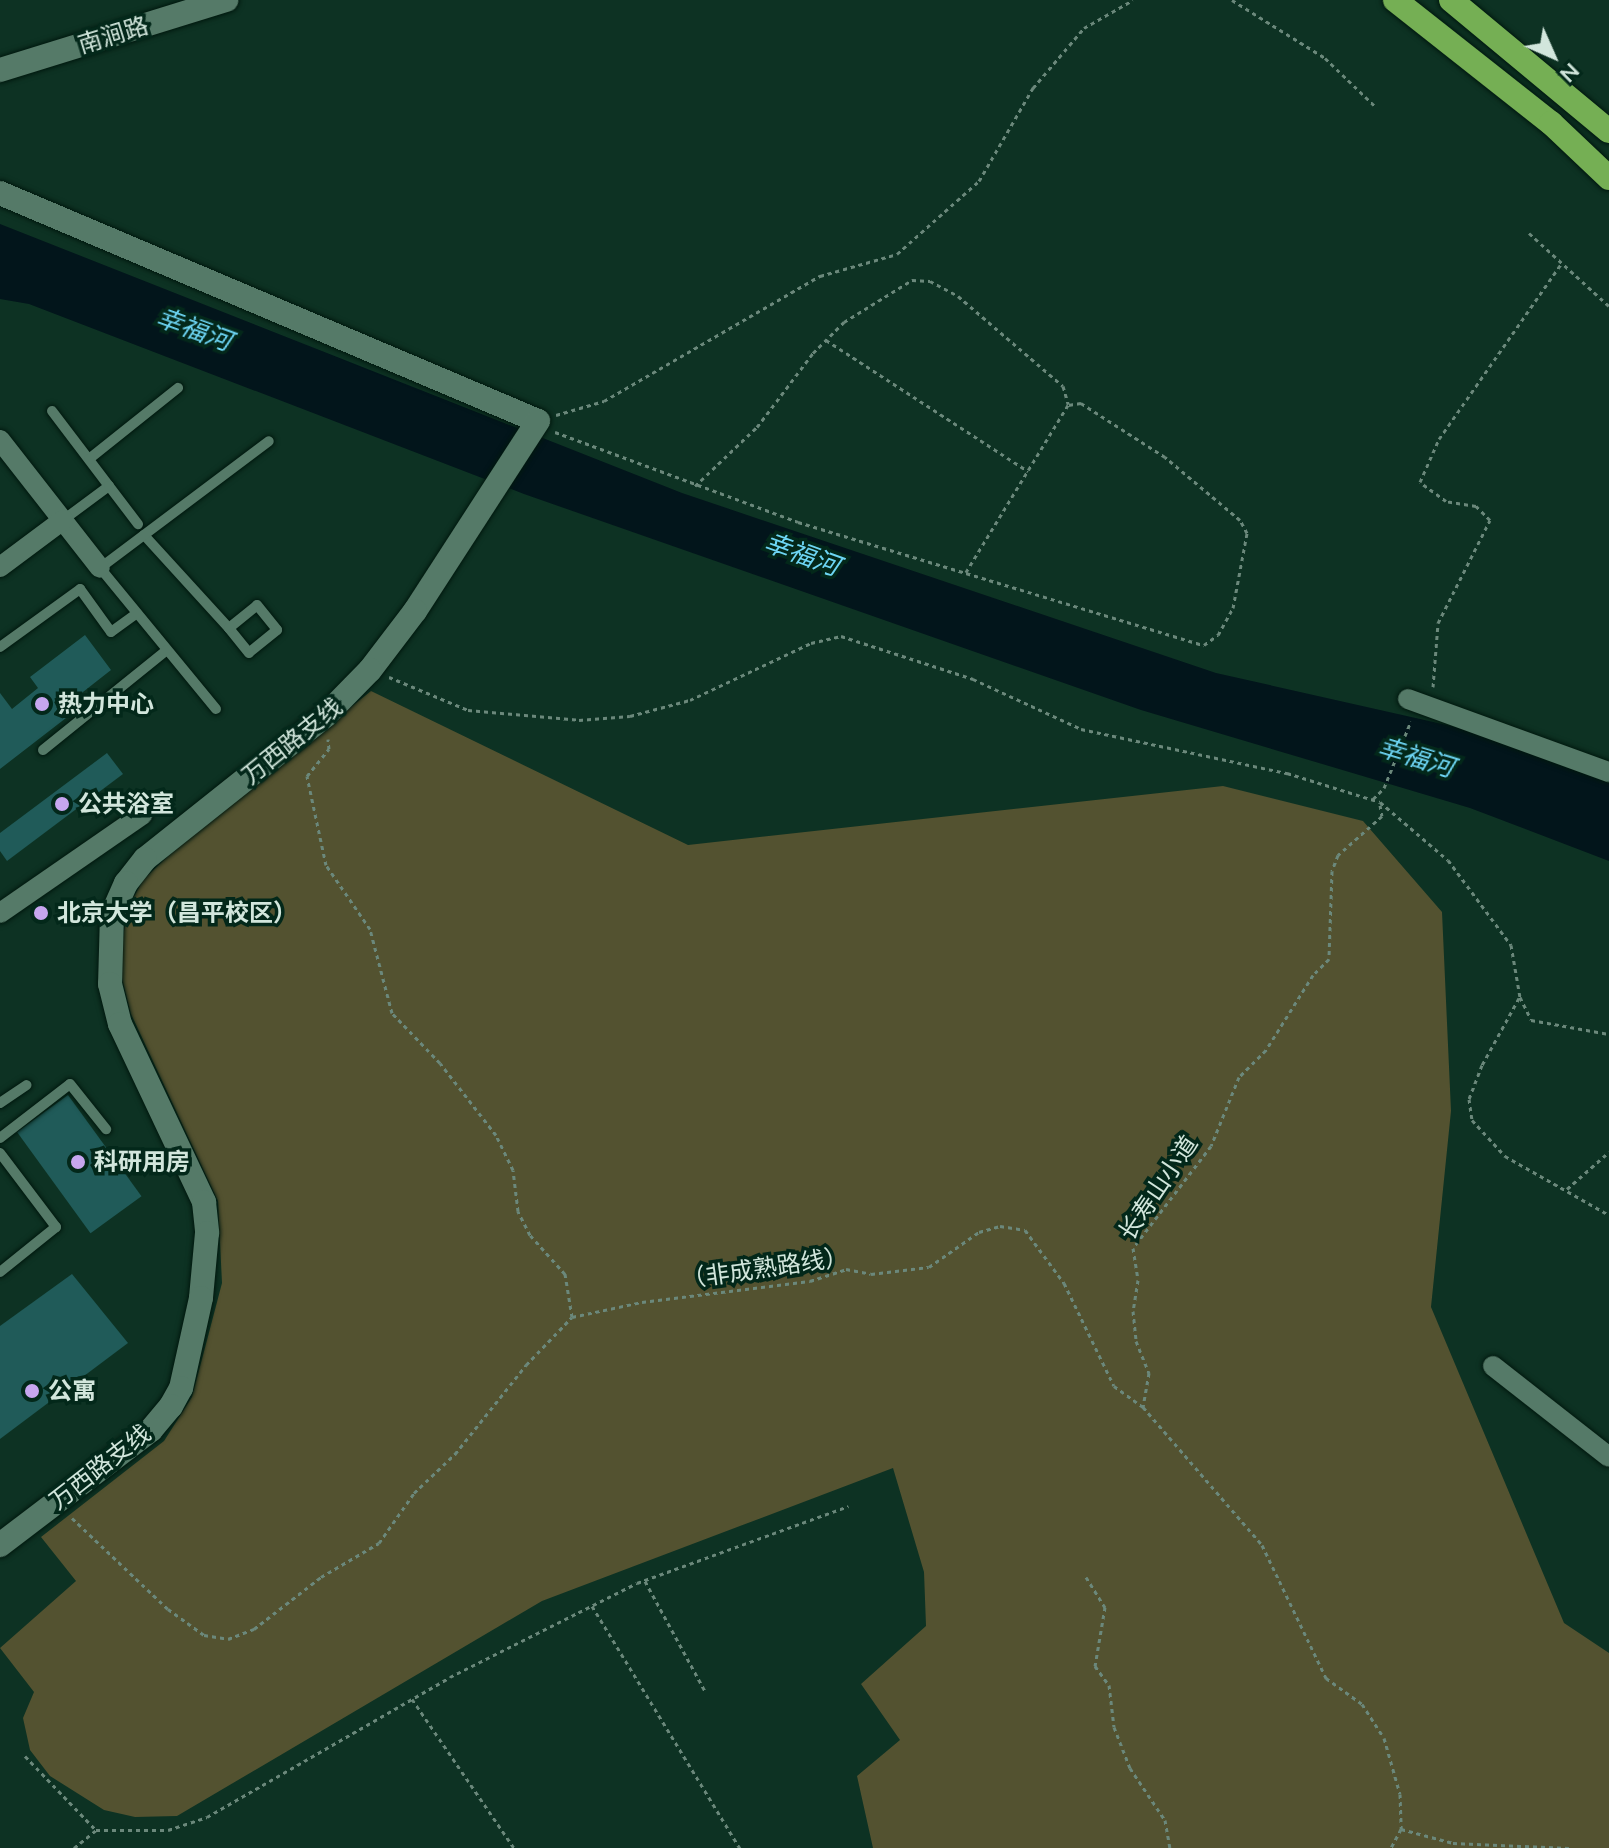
<!DOCTYPE html>
<html>
<head>
<meta charset="utf-8">
<style>
	body { margin:0 }
	#map { position:relative; width:1609px; height:1848px; overflow:hidden; background:#0d3223; font-family:Mulish,"Noto Sans SC",sans-serif }
	div>[style] { position:absolute }
	[style*='--x'] { left:calc(var(--x)*1px); top:calc(var(--y)*1px); width:calc(var(--w)*1px); rotate:calc(var(--a)*1deg) }
	.green>* { inset:0; background:#535230 }
	.water>* { inset:0; background:#02151b }
	.building>* { inset:0; background:#205b59; transform-origin:0 0 }
	.path>* { height:3px; margin-top:-1.5px; transform-origin:0; background:repeating-linear-gradient(90deg,#6b887b 0 4px,transparent 0 8px) }
	.roads { filter:drop-shadow(0 0 2px #00180e) drop-shadow(0 0 2px #00180e) }
	.lane>* { height:10px; margin:-5px; padding:0 5px; transform-origin:5px; border-radius:5px; background:#557a68 }
	.street>* { height:20px; margin:-10px; padding:0 10px; transform-origin:10px; border-radius:10px; background:#557a68 }
	.secondary>* { height:24px; margin:-12px; padding:0 12px; transform-origin:12px; border-radius:12px; background:#557a68 }
	.highway>* { height:24px; margin:-12px; padding:0 12px; transform-origin:12px; border-radius:12px; background:#75af54 }
	.dots>* { width:22px; height:22px; translate:-50% -50%; box-sizing:border-box; border:4px solid #03281a; border-radius:50% }
	span { translate:-50% -50%; white-space:nowrap; text-align:center; line-height:1.15; -webkit-text-stroke:7px #03281a; paint-order:stroke }
	.street-label { font-size:24px; color:#d2e6dc }
	.poi-label { font-size:24px; color:#d2e6dc; font-weight:700 }
	.left { translate:0 -50%; text-align:left }
	.water-label { font-size:26px; color:#6dd5f4; font-style:italic }
	.north { position:absolute; left:1513px; top:16px; width:80px; height:80px; -webkit-text-stroke:6px #03281a; paint-order:stroke; rotate:135deg; font-size:22px; font-weight:700; line-height:32px; text-align:center; color:#d2e6dc }
	.north::after { content:''; display:block; margin:auto; width:28px; height:36px; background:#d2e6dc; clip-path:polygon(50% 0,100% 100%,50% 72%,0 100%) }
</style>
</head>
<body>
<div id="map">
	<div class="green">
		<i style="clip-path:polygon(371px 691px,688px 845px,1223px 786px,1363px 821px,1442px 912px,1451px 1111px,1431px 1307px,1564px 1623px,1609px 1653px,1609px 1848px,873px 1848px,857px 1776px,900px 1740px,861px 1684px,926px 1626px,924px 1572px,893px 1468px,542px 1601px,177px 1816px,135px 1817px,104px 1810px,50px 1776px,30px 1750px,23px 1718px,34px 1692px,0 1648px,76px 1581px,41px 1537px,164px 1441px,192px 1397px,222px 1283px,218px 1201px,131px 1014px,119px 966px,127px 910px,143px 880px,184px 841px)"></i>
	</div>
	<div class="water">
		<i style="clip-path:polygon(0 224px,682px 493px,1216px 673px,1460px 728px,1609px 783px,1609px 861px,1470px 808px,1141px 710px,524px 494px,29px 304px,0 299px)"></i>
	</div>
	<div class="building">
		<i style="clip-path:polygon(85px 635px,111px 670px,60px 710px,66px 718px,0 769px,0 693px,12px 709px,38px 688px,30px 677px)"></i>
		<i style="clip-path:polygon(107px 753px,123px 774px,7px 861px,0 851px,0 833px)"></i>
		<i style="left:68px;top:1095px;width:125px;height:63px;rotate:54deg"></i>
		<i style="clip-path:polygon(72px 1274px,128px 1343px,0 1439px,0 1326px)"></i>
	</div>
	<div class="path">
		<i style="--x:1232;--y:0;--w:110;--a:31.9"></i>
		<i style="--x:1325;--y:58;--w:71;--a:43.9"></i>
		<i style="--x:1529;--y:233;--w:108;--a:42.4"></i>
		<i style="--x:826;--y:340;--w:241;--a:33"></i>
		<i style="--x:556;--y:415;--w:50;--a:-16.3"></i>
		<i style="--x:604;--y:401;--w:250;--a:-30.1"></i>
		<i style="--x:820;--y:276;--w:80;--a:-15.9"></i>
		<i style="--x:897;--y:254;--w:110;--a:-41.7"></i>
		<i style="--x:979;--y:181;--w:108;--a:-59.9"></i>
		<i style="--x:1033;--y:88;--w:79;--a:-49.6"></i>
		<i style="--x:1084;--y:28;--w:56;--a:-29.7"></i>
		<i style="--x:555;--y:432;--w:259;--a:20.3"></i>
		<i style="--x:798;--y:522;--w:424;--a:16.9"></i>
		<i style="--x:1204;--y:645;--w:17;--a:-36"></i>
		<i style="--x:1218;--y:635;--w:31;--a:-61"></i>
		<i style="--x:1233;--y:608;--w:76;--a:-79.4"></i>
		<i style="--x:1247;--y:533;--w:15;--a:-118"></i>
		<i style="--x:1240;--y:520;--w:98;--a:-140"></i>
		<i style="--x:1165;--y:457;--w:100;--a:-147.3"></i>
		<i style="--x:1081;--y:403;--w:13;--a:171"></i>
		<i style="--x:1068;--y:405;--w:196;--a:121.4"></i>
		<i style="--x:695;--y:486;--w:86;--a:-43.6"></i>
		<i style="--x:757;--y:427;--w:93;--a:-52.9"></i>
		<i style="--x:813;--y:353;--w:44;--a:-45"></i>
		<i style="--x:844;--y:322;--w:80;--a:-31.7"></i>
		<i style="--x:912;--y:280;--w:18;--a:3"></i>
		<i style="--x:930;--y:281;--w:32;--a:28"></i>
		<i style="--x:958;--y:296;--w:138;--a:40.6"></i>
		<i style="--x:1063;--y:386;--w:19;--a:74"></i>
		<i style="--x:389;--y:677;--w:86;--a:22.7"></i>
		<i style="--x:468;--y:710;--w:111;--a:5.1"></i>
		<i style="--x:579;--y:720;--w:51;--a:-4.5"></i>
		<i style="--x:630;--y:716;--w:62;--a:-14.9"></i>
		<i style="--x:690;--y:700;--w:134;--a:-25.2"></i>
		<i style="--x:811;--y:643;--w:31;--a:-13"></i>
		<i style="--x:841;--y:636;--w:139;--a:18"></i>
		<i style="--x:973;--y:679;--w:119;--a:24.8"></i>
		<i style="--x:1081;--y:729;--w:211;--a:12.1"></i>
		<i style="--x:1287;--y:773;--w:97;--a:17.3"></i>
		<i style="--x:1380;--y:802;--w:89;--a:40.5"></i>
		<i style="--x:1448;--y:860;--w:106;--a:53.5"></i>
		<i style="--x:1511;--y:945;--w:53;--a:80.2"></i>
		<i style="--x:1520;--y:997;--w:25;--a:64"></i>
		<i style="--x:1531;--y:1020;--w:79;--a:10.2"></i>
		<i style="--x:1433;--y:687;--w:64;--a:-85.5"></i>
		<i style="--x:1438;--y:623;--w:115;--a:-63.2"></i>
		<i style="--x:1490;--y:520;--w:20;--a:-135"></i>
		<i style="--x:1476;--y:506;--w:30;--a:-171"></i>
		<i style="--x:1446;--y:501;--w:32;--a:-144"></i>
		<i style="--x:1420;--y:482;--w:47;--a:-66.2"></i>
		<i style="--x:1439;--y:439;--w:215;--a:-55.1"></i>
		<i style="--x:1373;--y:799;--w:16;--a:-45"></i>
		<i style="--x:1384;--y:788;--w:72;--a:-68.1"></i>
		<i style="--x:1380;--y:805;--w:11;--a:80"></i>
		<i style="--x:1382;--y:816;--w:59;--a:138.4"></i>
		<i style="--x:1338;--y:855;--w:17;--a:111"></i>
		<i style="--x:1332;--y:871;--w:88;--a:92"></i>
		<i style="--x:1329;--y:959;--w:23;--a:135"></i>
		<i style="--x:1313;--y:975;--w:89;--a:122.1"></i>
		<i style="--x:1266;--y:1050;--w:38;--a:135"></i>
		<i style="--x:1239;--y:1077;--w:74;--a:112.1"></i>
		<i style="--x:1211;--y:1146;--w:128;--a:127.4"></i>
		<i style="--x:1133;--y:1248;--w:32;--a:81"></i>
		<i style="--x:1138;--y:1280;--w:31;--a:99"></i>
		<i style="--x:1133;--y:1311;--w:30;--a:84"></i>
		<i style="--x:1136;--y:1341;--w:35;--a:68"></i>
		<i style="--x:1149;--y:1373;--w:35;--a:100"></i>
		<i style="--x:1143;--y:1407;--w:182;--a:49.2"></i>
		<i style="--x:1262;--y:1545;--w:148;--a:64.3"></i>
		<i style="--x:1326;--y:1678;--w:44;--a:35.8"></i>
		<i style="--x:1362;--y:1704;--w:40;--a:57.1"></i>
		<i style="--x:1384;--y:1738;--w:58;--a:74.1"></i>
		<i style="--x:1400;--y:1794;--w:35;--a:88"></i>
		<i style="--x:1401;--y:1829;--w:21;--a:118"></i>
		<i style="--x:1519;--y:998;--w:77;--a:118.9"></i>
		<i style="--x:1482;--y:1065;--w:36;--a:111"></i>
		<i style="--x:1469;--y:1099;--w:21;--a:82"></i>
		<i style="--x:1472;--y:1120;--w:49;--a:47.5"></i>
		<i style="--x:1505;--y:1156;--w:120;--a:29.6"></i>
		<i style="--x:1567;--y:1189;--w:56;--a:-41.4"></i>
		<i style="--x:572;--y:1317;--w:72;--a:-12.1"></i>
		<i style="--x:642;--y:1302;--w:169;--a:-7.1"></i>
		<i style="--x:810;--y:1281;--w:38;--a:-18"></i>
		<i style="--x:846;--y:1269;--w:25;--a:11"></i>
		<i style="--x:871;--y:1274;--w:58;--a:-6.9"></i>
		<i style="--x:929;--y:1267;--w:61;--a:-35"></i>
		<i style="--x:979;--y:1232;--w:22;--a:-16"></i>
		<i style="--x:1000;--y:1226;--w:25;--a:9"></i>
		<i style="--x:1025;--y:1230;--w:66;--a:53.7"></i>
		<i style="--x:1064;--y:1283;--w:114;--a:64.1"></i>
		<i style="--x:1114;--y:1386;--w:36;--a:36"></i>
		<i style="--x:72;--y:1518;--w:132;--a:43.5"></i>
		<i style="--x:168;--y:1609;--w:44;--a:35.8"></i>
		<i style="--x:204;--y:1635;--w:24;--a:9"></i>
		<i style="--x:228;--y:1639;--w:28;--a:-21"></i>
		<i style="--x:254;--y:1629;--w:85;--a:-37.8"></i>
		<i style="--x:321;--y:1577;--w:67;--a:-30.4"></i>
		<i style="--x:379;--y:1543;--w:61;--a:-55"></i>
		<i style="--x:414;--y:1493;--w:57;--a:-43.6"></i>
		<i style="--x:455;--y:1454;--w:114;--a:-51.4"></i>
		<i style="--x:526;--y:1365;--w:66;--a:-46.2"></i>
		<i style="--x:572;--y:1317;--w:44;--a:-99.2"></i>
		<i style="--x:565;--y:1274;--w:52;--a:-131.9"></i>
		<i style="--x:530;--y:1235;--w:27;--a:-117"></i>
		<i style="--x:518;--y:1211;--w:41;--a:-97"></i>
		<i style="--x:513;--y:1170;--w:39;--a:-116"></i>
		<i style="--x:496;--y:1135;--w:91;--a:-127.9"></i>
		<i style="--x:440;--y:1063;--w:69;--a:-133.8"></i>
		<i style="--x:392;--y:1013;--w:87;--a:-104.7"></i>
		<i style="--x:370;--y:929;--w:78;--a:-124.5"></i>
		<i style="--x:326;--y:865;--w:91;--a:-102.1"></i>
		<i style="--x:307;--y:776;--w:35;--a:-51"></i>
		<i style="--x:329;--y:749;--w:10;--a:-96"></i>
		<i style="--x:1086;--y:1577;--w:36;--a:58"></i>
		<i style="--x:1105;--y:1607;--w:60;--a:99.6"></i>
		<i style="--x:1095;--y:1666;--w:24;--a:54"></i>
		<i style="--x:1109;--y:1685;--w:42;--a:83.2"></i>
		<i style="--x:1114;--y:1727;--w:44;--a:68.7"></i>
		<i style="--x:1130;--y:1768;--w:63;--a:56.1"></i>
		<i style="--x:1165;--y:1820;--w:28;--a:80"></i>
		<i style="--x:645;--y:1581;--w:125;--a:61.4"></i>
		<i style="--x:592;--y:1606;--w:284;--a:58.6"></i>
		<i style="--x:412;--y:1699;--w:181;--a:55.6"></i>
		<i style="--x:25;--y:1756;--w:103;--a:46.2"></i>
		<i style="--x:1401;--y:1829;--w:54;--a:15.1"></i>
		<i style="--x:1453;--y:1843;--w:116;--a:2.5"></i>
		<i style="--x:74;--y:1848;--w:28;--a:-39"></i>
		<i style="--x:96;--y:1830;--w:72;--a:0"></i>
		<i style="--x:168;--y:1830;--w:41;--a:-18.4"></i>
		<i style="--x:207;--y:1817;--w:280;--a:-29.9"></i>
		<i style="--x:450;--y:1677;--w:209;--a:-26.7"></i>
		<i style="--x:637;--y:1583;--w:225;--a:-20"></i>
	</div>
	<div class="roads">
		<div class="lane">
			<i style="--x:52;--y:411;--w:94;--a:52.8"></i>
			<i style="--x:109;--y:486;--w:57;--a:143.5"></i>
			<i style="--x:89;--y:459;--w:114;--a:-38.6"></i>
			<i style="--x:109;--y:486;--w:48;--a:52.7"></i>
			<i style="--x:144;--y:535;--w:126;--a:47.6"></i>
			<i style="--x:257;--y:605;--w:32;--a:51"></i>
			<i style="--x:277;--y:630;--w:36;--a:141"></i>
			<i style="--x:249;--y:653;--w:32;--a:-129"></i>
			<i style="--x:229;--y:628;--w:36;--a:-39"></i>
			<i style="--x:0;--y:647;--w:99;--a:-35.9"></i>
			<i style="--x:80;--y:589;--w:53;--a:54.2"></i>
			<i style="--x:111;--y:632;--w:32;--a:-36"></i>
			<i style="--x:216;--y:709;--w:183;--a:-129.4"></i>
			<i style="--x:100;--y:568;--w:211;--a:-36.9"></i>
			<i style="--x:43;--y:750;--w:159;--a:-38.9"></i>
			<i style="--x:0;--y:1103;--w:32;--a:-34"></i>
			<i style="--x:0;--y:1138;--w:88;--a:-37.6"></i>
			<i style="--x:70;--y:1084;--w:58;--a:51.3"></i>
			<i style="--x:0;--y:1153;--w:93;--a:52.9"></i>
			<i style="--x:56;--y:1227;--w:72;--a:141.2"></i>
		</div>
		<div class="street">
			<i style="--x:0;--y:440;--w:162;--a:52"></i>
			<i style="--x:0;--y:567;--w:79;--a:-36.7"></i>
			<i style="--x:1408;--y:699;--w:214;--a:20"></i>
			<i style="--x:0;--y:913;--w:173;--a:-34.6"></i>
			<i style="--x:1493;--y:1366;--w:147;--a:38.1"></i>
		</div>
		<div class="secondary">
			<i style="--x:0;--y:70;--w:237;--a:-17.2"></i>
			<i style="--x:0;--y:193;--w:584;--a:22.97"></i>
			<i style="--x:538;--y:421;--w:226;--a:122.9"></i>
			<i style="--x:415;--y:611;--w:74;--a:127.3"></i>
			<i style="--x:370;--y:670;--w:63;--a:134.4"></i>
			<i style="--x:326;--y:715;--w:231;--a:141.5"></i>
			<i style="--x:145;--y:859;--w:31;--a:128"></i>
			<i style="--x:126;--y:883;--w:34;--a:114"></i>
			<i style="--x:112;--y:914;--w:70;--a:91.6"></i>
			<i style="--x:110;--y:984;--w:41;--a:76"></i>
			<i style="--x:120;--y:1024;--w:197;--a:64.7"></i>
			<i style="--x:204;--y:1202;--w:31;--a:84"></i>
			<i style="--x:207;--y:1233;--w:65;--a:95.3"></i>
			<i style="--x:201;--y:1298;--w:92;--a:102.5"></i>
			<i style="--x:181;--y:1388;--w:21;--a:119"></i>
			<i style="--x:171;--y:1406;--w:31;--a:130"></i>
			<i style="--x:151;--y:1430;--w:190;--a:142.7"></i>
		</div>
		<div class="highway">
			<i style="--x:1395;--y:0;--w:199;--a:38.3"></i>
			<i style="--x:1551;--y:123;--w:80;--a:43.5"></i>
			<i style="--x:1451;--y:0;--w:205;--a:39.7"></i>
		</div>
	</div>
	<div class="dots">
		<i style="left:42px;top:704px;background:#c7a6ef"></i>
		<i style="left:62px;top:804px;background:#c7a6ef"></i>
		<i style="left:41px;top:913px;background:#c7a6ef"></i>
		<i style="left:78px;top:1162px;background:#c7a6ef"></i>
		<i style="left:32px;top:1391px;background:#c7a6ef"></i>
	</div>
	<div class="street-label">
		<span style="left:113px;top:35px;rotate:-17deg">南涧路</span>
		<span style="left:292px;top:741px;rotate:-39deg">万西路支线</span>
		<span style="left:1158px;top:1188px;rotate:-56deg">长寿山小道</span>
		<span style="left:765px;top:1268px;rotate:-8deg">（非成熟路线）</span>
		<span style="left:100px;top:1467px;rotate:-38deg">万西路支线</span>
	</div>
	<div class="poi-label">
		<span class="left" style="left:58px;top:704px">热力中心</span>
		<span class="left" style="left:78px;top:804px">公共浴室</span>
		<span class="left" style="left:57px;top:913px">北京大学（昌平校区）</span>
		<span class="left" style="left:94px;top:1162px">科研用房</span>
		<span class="left" style="left:48px;top:1391px">公寓</span>
	</div>
	<div class="water-label">
		<span style="left:194px;top:329px;rotate:20deg">幸福河</span>
		<span style="left:802px;top:554px;rotate:20deg">幸福河</span>
		<span style="left:1416px;top:757px;rotate:17deg">幸福河</span>
	</div>
	<div class="north">N</div>
</div>
</body>
</html>
